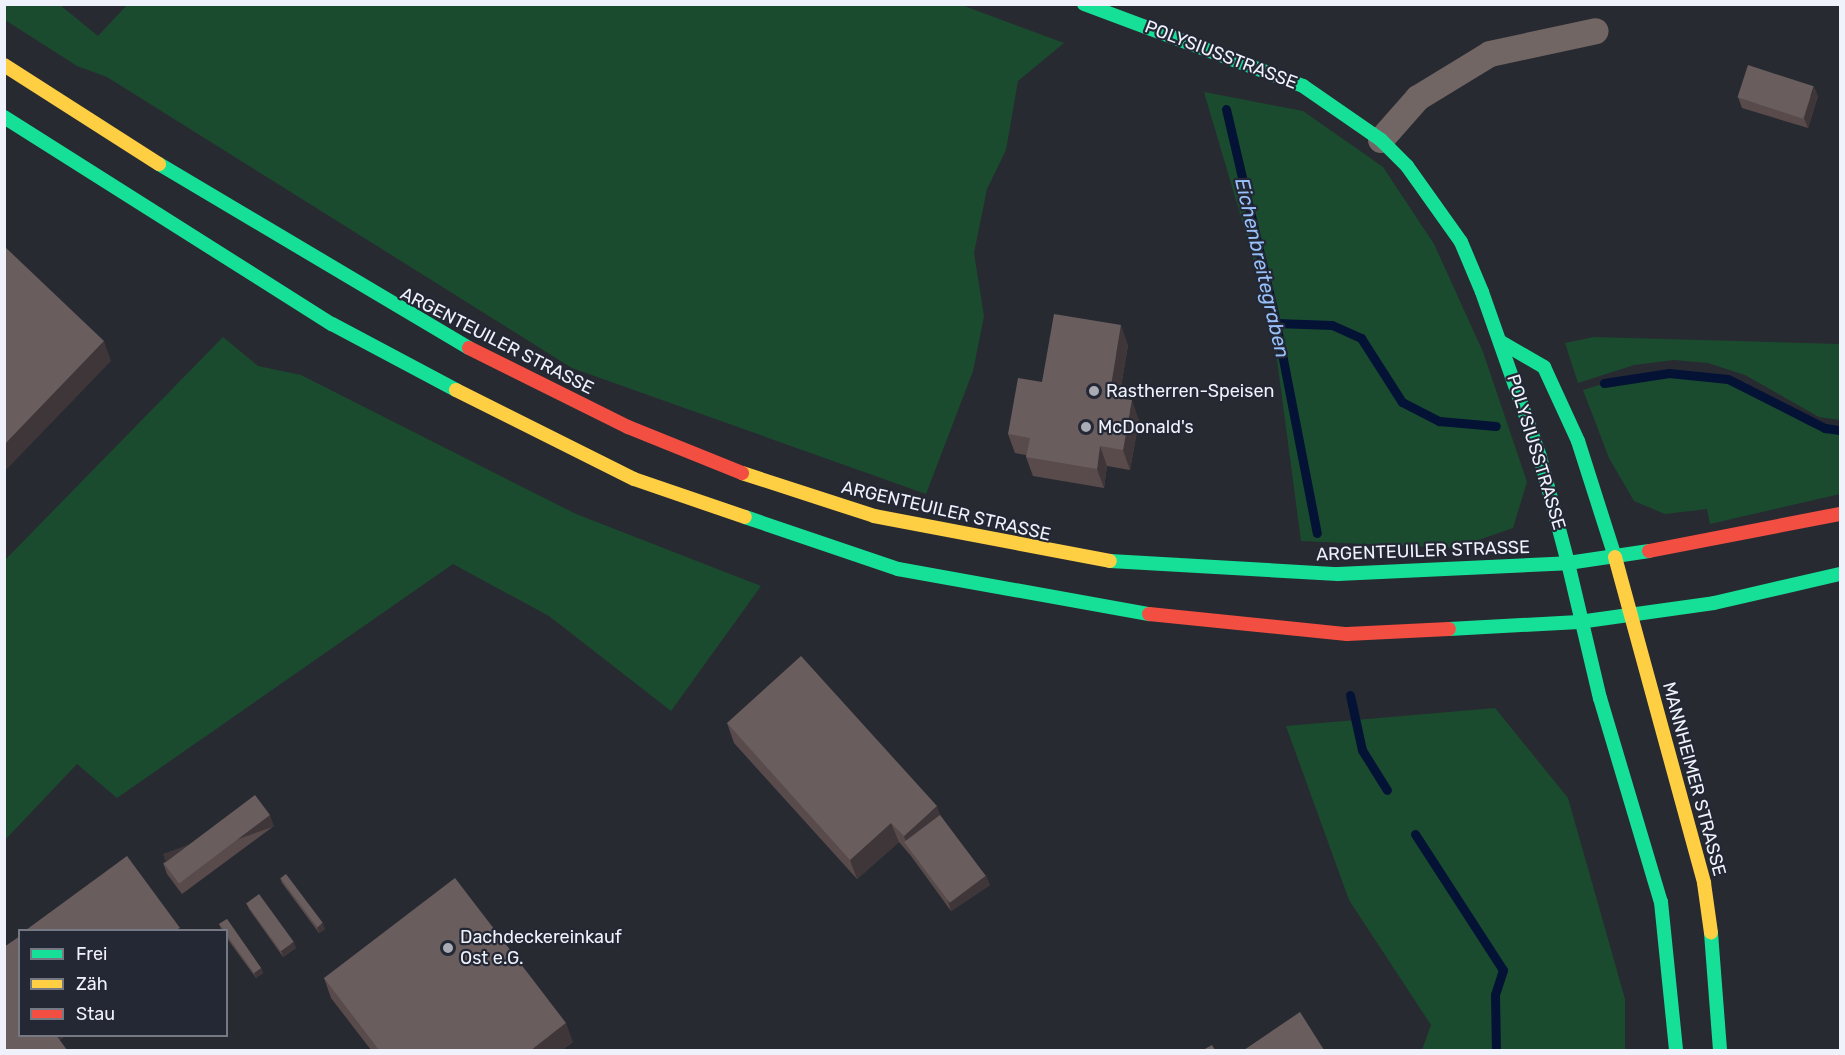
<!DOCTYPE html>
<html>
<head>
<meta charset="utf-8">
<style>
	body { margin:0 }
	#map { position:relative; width:1845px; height:1055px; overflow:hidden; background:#282a31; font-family:Rubik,sans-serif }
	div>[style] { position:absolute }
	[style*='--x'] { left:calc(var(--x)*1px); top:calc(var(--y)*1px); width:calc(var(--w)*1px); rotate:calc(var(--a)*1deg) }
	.green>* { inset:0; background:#1a4b2e }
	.stream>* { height:9px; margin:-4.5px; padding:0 4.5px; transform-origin:4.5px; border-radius:4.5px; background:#041335 }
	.street>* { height:26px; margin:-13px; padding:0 13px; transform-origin:13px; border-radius:13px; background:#726664 }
	.fast>* { height:14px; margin:-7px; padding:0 7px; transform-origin:7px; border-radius:7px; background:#16e098 }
	.slow>* { height:14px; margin:-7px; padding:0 7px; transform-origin:7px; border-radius:7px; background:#ffcf43 }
	.jam>* { height:14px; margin:-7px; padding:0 7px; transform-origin:7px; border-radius:7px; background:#f24e42 }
	.wall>* { inset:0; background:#594b4b }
	.shaded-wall>* { inset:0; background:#3f3639; transform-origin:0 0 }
	.building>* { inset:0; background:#695d5e; transform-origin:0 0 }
	.dots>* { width:16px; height:16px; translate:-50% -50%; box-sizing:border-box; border:3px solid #242835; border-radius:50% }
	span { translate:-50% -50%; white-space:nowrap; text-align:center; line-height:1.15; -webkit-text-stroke:4.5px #242835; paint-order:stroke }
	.street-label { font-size:18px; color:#eff2fb }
	.poi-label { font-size:18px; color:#eff2fb }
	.left { translate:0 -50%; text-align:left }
	.water-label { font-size:20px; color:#98c1fc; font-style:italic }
	.frame { position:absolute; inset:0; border:6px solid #eff2fb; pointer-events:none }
	.legend { position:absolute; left:18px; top:929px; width:210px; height:108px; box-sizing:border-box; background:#242835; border:2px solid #757984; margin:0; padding:8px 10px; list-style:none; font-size:18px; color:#eff2fb }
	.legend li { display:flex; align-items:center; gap:12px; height:30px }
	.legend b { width:30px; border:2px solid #757984 }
</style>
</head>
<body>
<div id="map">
	<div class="green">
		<i style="clip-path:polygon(127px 5px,959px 4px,1064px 43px,1018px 81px,1006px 150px,987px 189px,974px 253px,984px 316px,973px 371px,926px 494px,572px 368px,107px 77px,77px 66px,5px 20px,5px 5px,60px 5px,98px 36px)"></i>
		<i style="clip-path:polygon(1204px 92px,1303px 111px,1383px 167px,1434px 244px,1483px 352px,1527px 482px,1513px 528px,1455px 548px,1301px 541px,1272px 322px)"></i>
		<i style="clip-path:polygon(223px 337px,258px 366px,301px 375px,576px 514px,761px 586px,671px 711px,549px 616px,453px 564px,117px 798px,77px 764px,5px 840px,5px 560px)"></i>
		<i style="clip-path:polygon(1594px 337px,1840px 344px,1840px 420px,1819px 417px,1745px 375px,1708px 363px,1674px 360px,1634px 365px,1578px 383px,1565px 343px)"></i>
		<i style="clip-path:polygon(1677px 372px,1728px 380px,1808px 425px,1840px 434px,1840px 494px,1710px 524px,1707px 509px,1665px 514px,1634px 501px,1609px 458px,1583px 390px,1629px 376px)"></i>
		<i style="clip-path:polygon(1495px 708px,1568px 798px,1625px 999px,1625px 1050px,1422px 1050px,1431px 1025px,1349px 900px,1286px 726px)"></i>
	</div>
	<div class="stream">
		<i style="--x:1226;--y:109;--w:220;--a:76.8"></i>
		<i style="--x:1276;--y:323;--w:214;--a:79"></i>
		<i style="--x:1276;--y:323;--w:56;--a:2"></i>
		<i style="--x:1332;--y:325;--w:32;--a:24"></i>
		<i style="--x:1361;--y:338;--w:76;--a:57.4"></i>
		<i style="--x:1402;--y:402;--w:42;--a:27.2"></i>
		<i style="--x:1439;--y:421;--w:57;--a:5"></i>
		<i style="--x:1604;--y:383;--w:66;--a:-8.7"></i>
		<i style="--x:1669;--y:373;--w:59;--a:5.8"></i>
		<i style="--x:1728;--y:379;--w:109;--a:26.8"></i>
		<i style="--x:1825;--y:428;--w:15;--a:8"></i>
		<i style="--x:1350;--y:695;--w:56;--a:77.7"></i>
		<i style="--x:1362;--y:750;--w:47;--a:58"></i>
		<i style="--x:1415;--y:834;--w:162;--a:57.1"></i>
		<i style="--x:1503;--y:970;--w:26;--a:108"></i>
		<i style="--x:1495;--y:995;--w:55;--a:89"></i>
	</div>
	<div class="street">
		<i style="--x:1381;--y:140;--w:56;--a:-48.6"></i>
		<i style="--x:1418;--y:98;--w:84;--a:-31.4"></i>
		<i style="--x:1490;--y:54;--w:108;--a:-12.2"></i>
	</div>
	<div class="fast">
		<i style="--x:1084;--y:4;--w:234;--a:20.5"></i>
		<i style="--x:1303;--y:86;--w:95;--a:34.7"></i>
		<i style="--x:1381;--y:140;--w:37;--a:45"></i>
		<i style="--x:1407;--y:166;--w:93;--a:54.6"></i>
		<i style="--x:1461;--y:242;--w:54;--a:67.2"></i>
		<i style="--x:1482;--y:292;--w:175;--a:70.6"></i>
		<i style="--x:1540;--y:457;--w:110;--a:75.2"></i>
		<i style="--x:4;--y:117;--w:388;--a:32.3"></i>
		<i style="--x:332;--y:324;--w:140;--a:28"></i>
		<i style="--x:159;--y:164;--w:360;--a:30.7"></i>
		<i style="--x:1501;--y:342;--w:50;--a:30.2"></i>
		<i style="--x:1544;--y:367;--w:81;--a:65.3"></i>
		<i style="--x:1578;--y:441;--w:122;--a:72.3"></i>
		<i style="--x:745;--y:517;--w:162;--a:18.8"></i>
		<i style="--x:898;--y:569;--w:255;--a:10.2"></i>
		<i style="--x:1110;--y:561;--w:228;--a:3.3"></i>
		<i style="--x:1338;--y:574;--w:230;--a:-2.7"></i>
		<i style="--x:1568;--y:563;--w:82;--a:-8.4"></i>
		<i style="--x:1568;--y:563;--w:139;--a:76.7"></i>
		<i style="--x:1600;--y:698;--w:213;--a:73.4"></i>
		<i style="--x:1661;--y:902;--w:149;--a:84.2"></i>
		<i style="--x:1449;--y:629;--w:130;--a:-3.1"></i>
		<i style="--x:1579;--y:622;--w:136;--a:-8"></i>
		<i style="--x:1714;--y:603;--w:129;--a:-13"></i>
		<i style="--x:1711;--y:933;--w:117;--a:85.6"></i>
	</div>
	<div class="slow">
		<i style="--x:4;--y:65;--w:184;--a:32.6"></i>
		<i style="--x:456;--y:390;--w:199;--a:26.6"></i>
		<i style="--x:634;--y:479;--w:117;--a:18.9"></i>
		<i style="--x:742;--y:473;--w:139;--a:18"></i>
		<i style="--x:874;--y:516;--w:240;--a:10.8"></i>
		<i style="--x:1615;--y:557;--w:338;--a:74.7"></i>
		<i style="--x:1704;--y:883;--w:50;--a:82"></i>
	</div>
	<div class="jam">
		<i style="--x:469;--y:348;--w:178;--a:26.4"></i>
		<i style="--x:628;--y:427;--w:123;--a:22"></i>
		<i style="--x:1649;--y:551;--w:195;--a:-11"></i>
		<i style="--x:1149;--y:614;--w:199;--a:5.8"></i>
		<i style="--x:1347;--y:634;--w:102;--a:-2.8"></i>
	</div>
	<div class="wall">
		<i style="clip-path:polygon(1818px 96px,1808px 128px,1742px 108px,1738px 97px)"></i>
		<i style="clip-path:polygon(1128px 345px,1119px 398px,1139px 420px,1130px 470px,1107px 466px,1104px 488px,1033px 476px,1026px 457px,1026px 455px,1015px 453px,1008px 434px)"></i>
		<i style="clip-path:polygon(727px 723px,940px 815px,990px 885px,951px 911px,911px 856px,899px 842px,857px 879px,734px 743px)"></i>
		<i style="clip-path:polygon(274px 826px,182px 894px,167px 874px,163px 863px)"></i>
		<i style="clip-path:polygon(280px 878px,325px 929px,319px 933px,282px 883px)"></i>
		<i style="clip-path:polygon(247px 904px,296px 948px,283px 957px,249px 909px)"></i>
		<i style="clip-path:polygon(227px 919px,261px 968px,263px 973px,256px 978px,226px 937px,226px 930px,222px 930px,221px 929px,219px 924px)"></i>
		<i style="clip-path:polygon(324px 978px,573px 1042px,562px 1050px,371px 1050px,331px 998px)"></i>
	</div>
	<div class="shaded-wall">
		<i style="clip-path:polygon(1814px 86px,1818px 96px,1808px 128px,1804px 118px)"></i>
		<i style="clip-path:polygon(1121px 325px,1128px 345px,1116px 416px,1109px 397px)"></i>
		<i style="clip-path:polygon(104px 341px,111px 361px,4px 472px,4px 445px)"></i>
		<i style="clip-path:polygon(1132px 400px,1139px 420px,1130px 470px,1123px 450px)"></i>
		<i style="clip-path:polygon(1100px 446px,1107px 466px,1104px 488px,1097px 469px)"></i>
		<i style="clip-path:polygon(937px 806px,944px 826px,907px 845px,904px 836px)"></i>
		<i style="left:270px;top:815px;width:12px;height:114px;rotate:70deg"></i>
		<i style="clip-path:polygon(891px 823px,899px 842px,857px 879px,850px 860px)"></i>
		<i style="clip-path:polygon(986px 875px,990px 885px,951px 911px,948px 901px)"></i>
		<i style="clip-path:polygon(323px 923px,325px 929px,319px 933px,317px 928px)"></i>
		<i style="clip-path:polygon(294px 942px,296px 948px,283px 957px,281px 951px)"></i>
		<i style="clip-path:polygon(261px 968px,263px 973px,256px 978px,254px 973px)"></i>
		<i style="clip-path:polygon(566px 1023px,573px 1042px,562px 1050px,531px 1050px)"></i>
		<i style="clip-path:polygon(52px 1035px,67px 1035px,55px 1044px)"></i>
	</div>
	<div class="building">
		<i style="left:1748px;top:65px;width:69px;height:34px;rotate:18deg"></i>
		<i style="clip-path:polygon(4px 246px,104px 341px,4px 445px)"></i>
		<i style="clip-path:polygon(1054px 314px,1121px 325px,1109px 397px,1132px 400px,1123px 450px,1100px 446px,1097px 469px,1026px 457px,1030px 438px,1008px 434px,1018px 378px,1042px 382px)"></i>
		<i style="clip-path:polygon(801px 656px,937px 806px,904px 836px,891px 823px,850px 860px,727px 723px)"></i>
		<i style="left:255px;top:795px;width:25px;height:114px;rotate:53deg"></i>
		<i style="left:940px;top:815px;width:76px;height:45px;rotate:53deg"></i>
		<i style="clip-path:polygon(127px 856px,180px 928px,176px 930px,26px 930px)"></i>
		<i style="left:286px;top:874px;width:61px;height:7px;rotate:53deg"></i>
		<i style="clip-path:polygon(455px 878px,566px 1023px,531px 1050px,379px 1050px,324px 978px)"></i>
		<i style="left:259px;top:894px;width:59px;height:16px;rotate:54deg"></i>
		<i style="clip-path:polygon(227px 919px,261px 968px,254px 973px,226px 934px,226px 930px,224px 930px,219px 924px)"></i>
		<i style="clip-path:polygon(20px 936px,20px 1035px,56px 1035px,67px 1050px,4px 1050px,4px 947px)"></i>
		<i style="clip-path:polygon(1300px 1012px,1324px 1050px,1244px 1050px)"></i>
		<i style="clip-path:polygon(1212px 1045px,1215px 1050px,1203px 1050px)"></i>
	</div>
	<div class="dots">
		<i style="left:1094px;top:391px;background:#a9acb4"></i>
		<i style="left:1086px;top:427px;background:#a9acb4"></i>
		<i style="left:448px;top:948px;background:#a9acb4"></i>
	</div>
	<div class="street-label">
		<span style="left:1221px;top:55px;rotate:21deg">POLYSIUSSTRASSE</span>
		<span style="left:497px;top:341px;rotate:27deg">ARGENTEUILER STRASSE</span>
		<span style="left:1536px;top:452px;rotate:73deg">POLYSIUSSTRASSE</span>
		<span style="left:946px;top:511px;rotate:13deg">ARGENTEUILER STRASSE</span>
		<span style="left:1423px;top:551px;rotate:-2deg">ARGENTEUILER STRASSE</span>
		<span style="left:1694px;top:779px;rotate:75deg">MANNHEIMER STRASSE</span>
	</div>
	<div class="poi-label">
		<span class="left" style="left:1106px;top:391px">Rastherren-Speisen</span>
		<span class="left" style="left:1098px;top:427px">McDonald's</span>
		<span class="left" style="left:460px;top:948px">Dachdeckereinkauf<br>Ost e.G.</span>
	</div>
	<div class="water-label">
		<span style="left:1262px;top:268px;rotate:77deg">Eichenbreitegraben</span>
	</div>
	<div class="frame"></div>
	<ul class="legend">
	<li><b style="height:8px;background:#16e098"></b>Frei</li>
	<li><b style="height:8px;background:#ffcf43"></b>Zäh</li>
	<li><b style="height:8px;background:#f24e42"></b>Stau</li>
	</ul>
</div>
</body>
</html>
